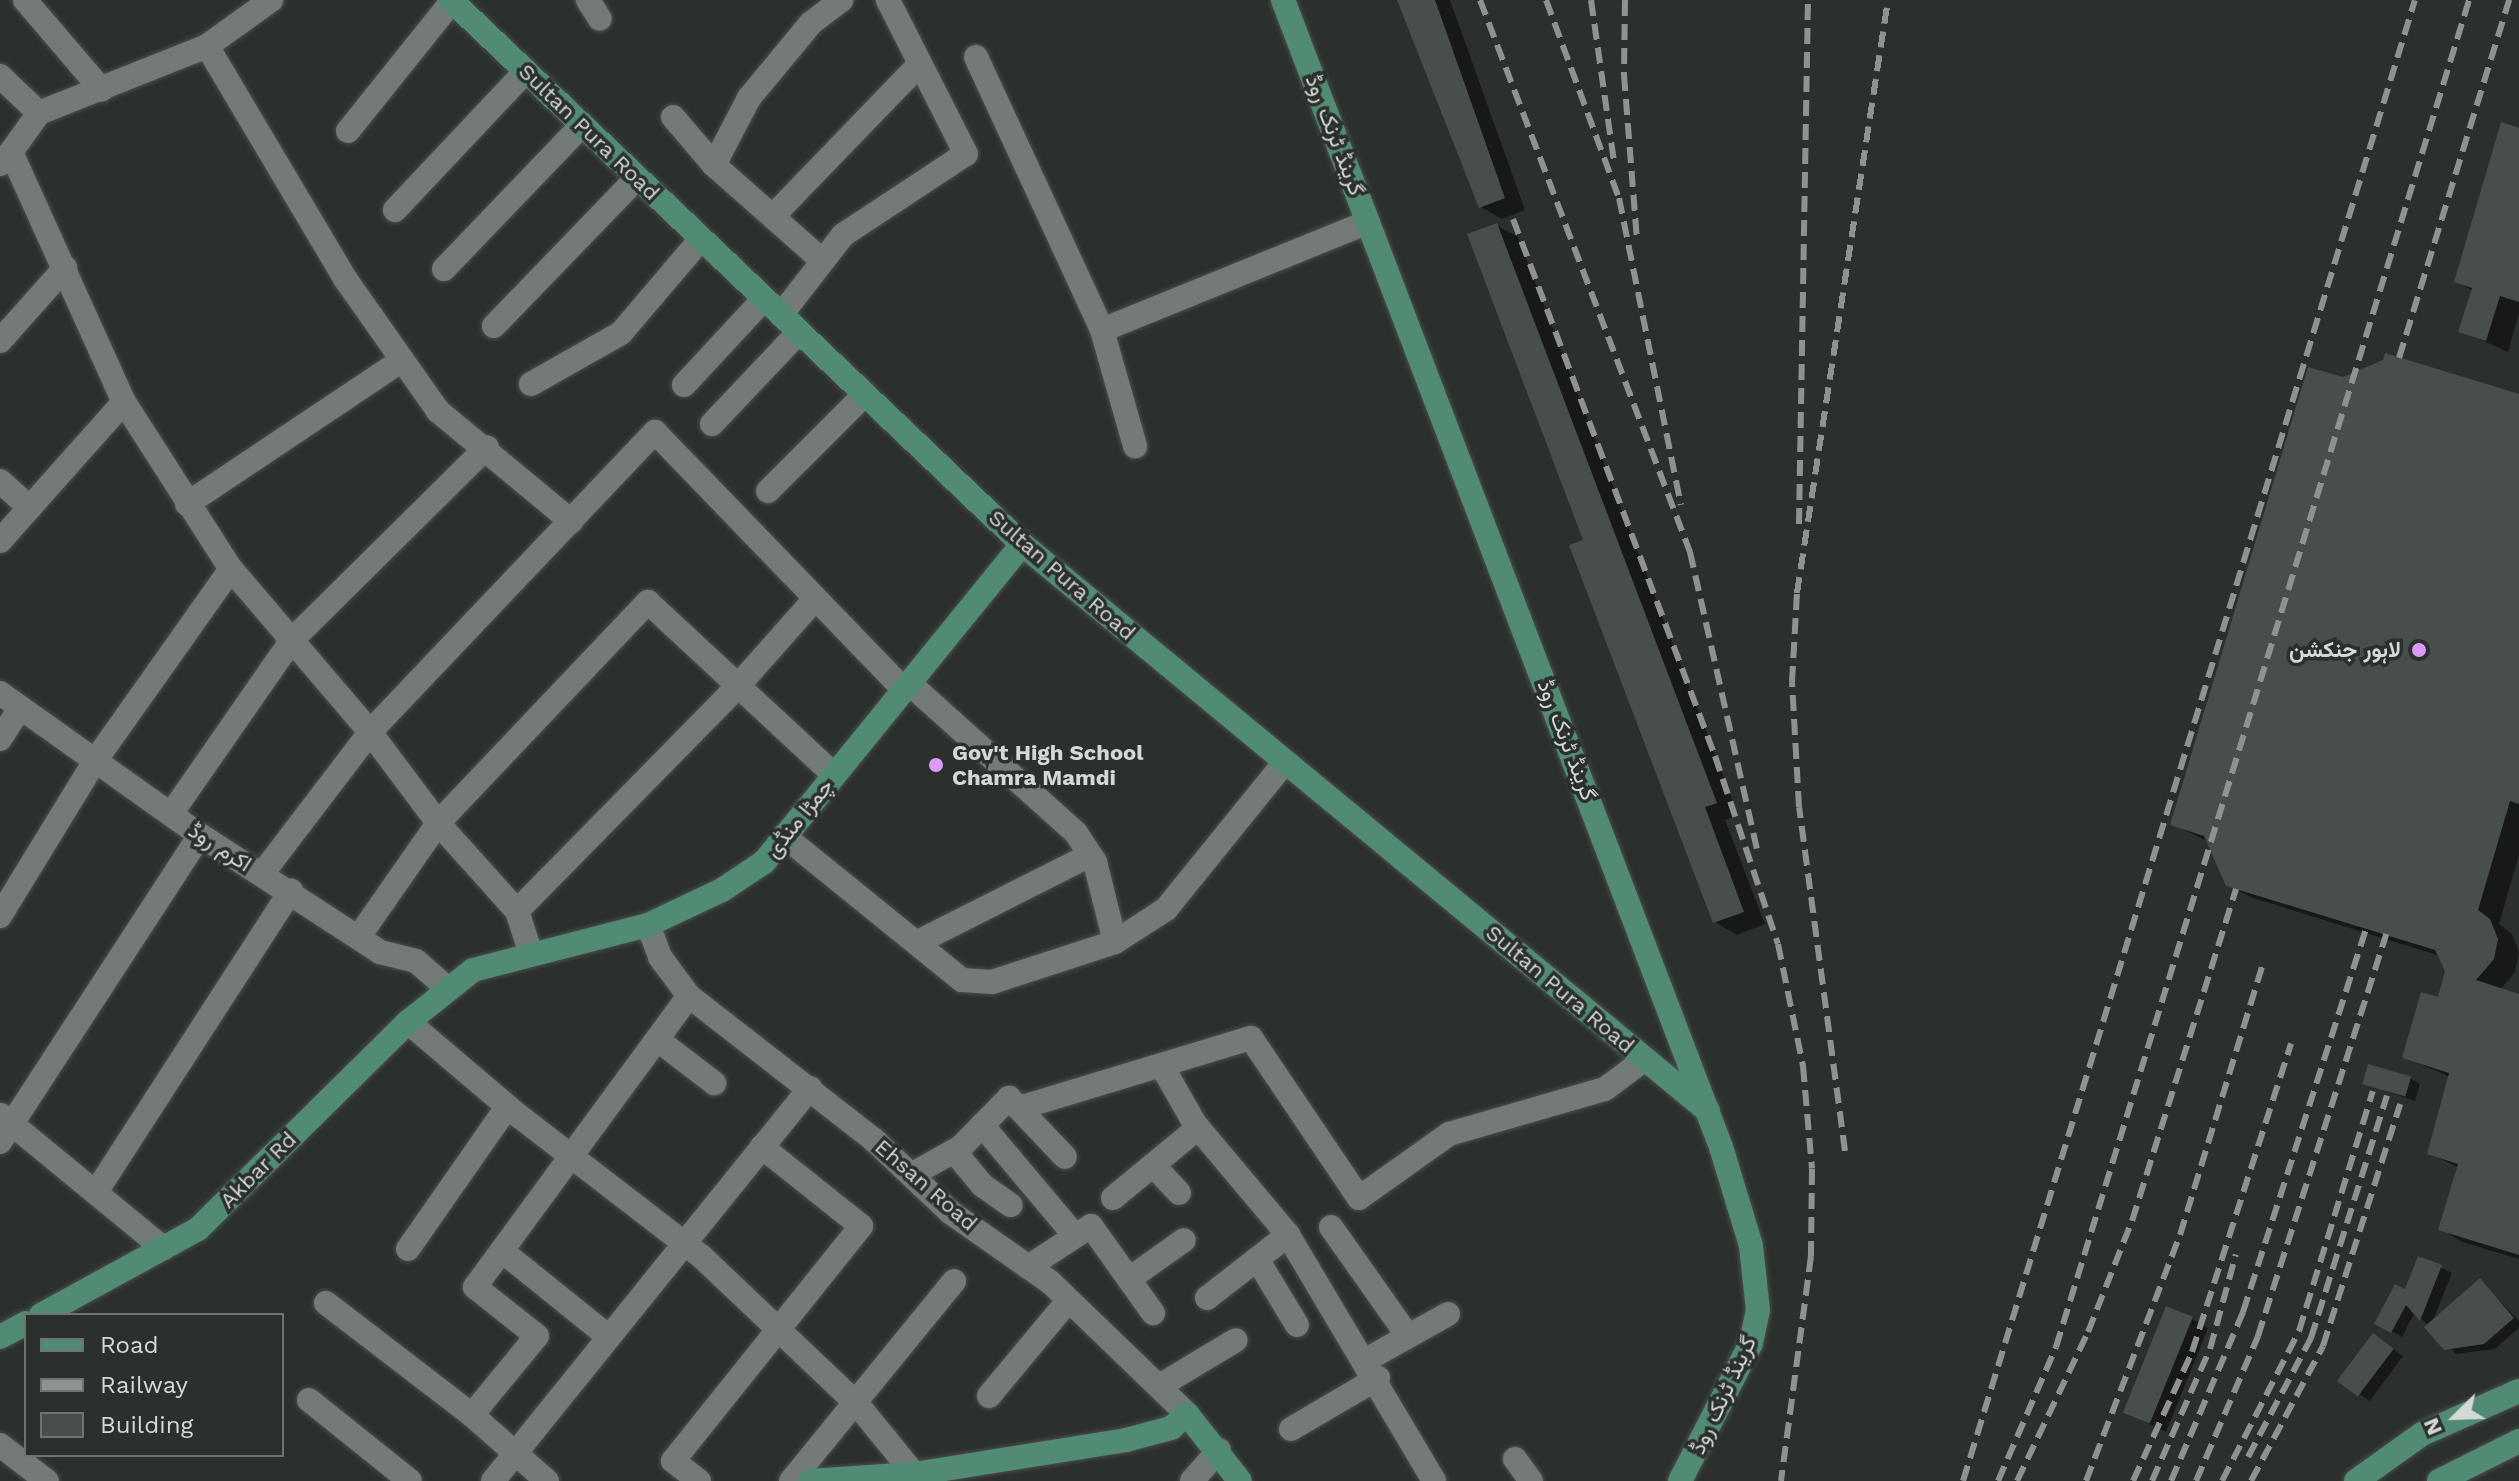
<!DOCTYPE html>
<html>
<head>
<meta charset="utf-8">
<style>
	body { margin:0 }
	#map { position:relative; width:2519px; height:1481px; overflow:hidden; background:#2b302e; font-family:"Work Sans",Vazirmatn,sans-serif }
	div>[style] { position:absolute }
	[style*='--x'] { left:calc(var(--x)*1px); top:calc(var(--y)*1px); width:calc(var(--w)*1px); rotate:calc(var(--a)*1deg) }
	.shadow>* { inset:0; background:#0007 }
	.building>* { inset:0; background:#484e4b; transform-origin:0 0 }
	.roads { filter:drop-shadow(0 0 2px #4a4e4c) drop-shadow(0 0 2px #4a4e4c) }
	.minor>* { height:24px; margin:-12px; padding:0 12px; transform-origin:12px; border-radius:12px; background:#747a77 }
	.major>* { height:24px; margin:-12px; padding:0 12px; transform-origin:12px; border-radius:12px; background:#528b74 }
	.rail>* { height:6px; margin-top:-3px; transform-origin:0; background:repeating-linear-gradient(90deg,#8e9290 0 16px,transparent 0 24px) }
	.dots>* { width:22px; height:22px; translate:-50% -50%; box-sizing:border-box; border:4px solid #2b302e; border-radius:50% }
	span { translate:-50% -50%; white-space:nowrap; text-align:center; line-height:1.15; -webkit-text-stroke:7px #2b302e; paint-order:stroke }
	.street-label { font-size:22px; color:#d4d8d6 }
	.poi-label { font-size:22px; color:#d4d8d6; font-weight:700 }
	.right { translate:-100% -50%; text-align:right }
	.left { translate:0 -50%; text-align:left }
	.legend { position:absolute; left:24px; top:1313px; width:260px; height:144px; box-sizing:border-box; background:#2b302e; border:2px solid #6f7371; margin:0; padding:10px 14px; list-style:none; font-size:24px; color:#d4d8d6 }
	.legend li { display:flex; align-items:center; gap:16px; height:40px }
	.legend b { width:40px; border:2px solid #6f7371 }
	.north { position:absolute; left:2415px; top:1377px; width:80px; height:80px; -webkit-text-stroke:6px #2b302e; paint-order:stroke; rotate:247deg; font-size:22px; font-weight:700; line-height:32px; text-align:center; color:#d4d8d6 }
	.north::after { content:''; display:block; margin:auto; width:28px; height:36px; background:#d4d8d6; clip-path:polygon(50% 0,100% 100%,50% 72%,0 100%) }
</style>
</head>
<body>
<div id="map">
	<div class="shadow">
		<i style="clip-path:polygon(1400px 0,1450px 0,1525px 210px,1502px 219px,1481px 207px)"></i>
		<i style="clip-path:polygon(2519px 130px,2519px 313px,2508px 352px,2461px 331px,2473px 291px,2456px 281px)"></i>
		<i style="clip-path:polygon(1496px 225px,1518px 237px,1738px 815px,1725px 820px,1765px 924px,1737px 935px,1715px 922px)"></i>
		<i style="clip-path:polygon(2343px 380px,2519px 396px,2519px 855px,2499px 924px,2512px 934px,2519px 952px,2515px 972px,2500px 990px,2519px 996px,2519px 1259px,2462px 1242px,2441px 1229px,2459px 1168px,2429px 1153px,2450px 1077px,2404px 1057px,2439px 999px,2448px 971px,2440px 956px,2250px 897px,2227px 884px,2209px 842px,2172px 824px)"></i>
		<i style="clip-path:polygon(2410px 1078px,2420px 1084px,2415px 1101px,2365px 1084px)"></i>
		<i style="clip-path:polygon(2420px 1258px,2452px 1273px,2432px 1323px,2480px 1280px,2519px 1321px,2519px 1328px,2495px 1349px,2456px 1354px,2415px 1312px,2402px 1337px,2377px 1323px,2406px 1292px)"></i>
		<i style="clip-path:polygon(2192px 1319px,2208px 1328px,2166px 1432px,2125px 1412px)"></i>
		<i style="clip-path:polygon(2374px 1335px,2403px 1356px,2370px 1401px,2360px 1395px)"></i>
	</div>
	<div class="building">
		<i style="clip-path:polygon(1397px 0,1435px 0,1505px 198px,1479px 208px)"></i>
		<i style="clip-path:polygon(2501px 122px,2519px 128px,2519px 302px,2500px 296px,2486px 341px,2458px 332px,2472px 288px,2454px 282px)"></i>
		<i style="clip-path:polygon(1497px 223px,1717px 803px,1705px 807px,1744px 912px,1713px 923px,1569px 545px,1583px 540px,1467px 234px)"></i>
		<i style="clip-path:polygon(2385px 353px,2519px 394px,2519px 804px,2510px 801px,2478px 910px,2490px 919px,2498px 939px,2494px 959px,2476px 980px,2519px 994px,2519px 1255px,2438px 1230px,2458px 1164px,2427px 1154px,2449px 1073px,2402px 1058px,2421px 992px,2438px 997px,2445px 971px,2435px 950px,2226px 886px,2204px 836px,2170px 825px,2308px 367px,2343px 377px,2383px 360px)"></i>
		<i style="left:2368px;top:1064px;width:45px;height:21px;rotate:16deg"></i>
		<i style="clip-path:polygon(2418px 1256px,2442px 1265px,2420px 1321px,2406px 1305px,2391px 1333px,2374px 1324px,2395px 1284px,2405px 1289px)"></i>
		<i style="clip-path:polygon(2480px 1278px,2514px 1318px,2484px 1344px,2444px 1350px,2424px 1327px)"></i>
		<i style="left:2166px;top:1306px;width:29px;height:115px;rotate:22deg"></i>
		<i style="left:2373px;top:1333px;width:26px;height:60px;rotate:37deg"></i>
	</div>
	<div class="roads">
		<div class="minor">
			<i style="--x:25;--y:0;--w:118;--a:49.5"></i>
			<i style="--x:588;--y:0;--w:22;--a:58"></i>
			<i style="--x:207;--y:46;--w:272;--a:59.3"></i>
			<i style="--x:346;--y:280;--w:160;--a:54.9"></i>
			<i style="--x:438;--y:411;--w:173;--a:39.6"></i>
			<i style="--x:976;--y:57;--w:301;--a:65.2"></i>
			<i style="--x:1102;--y:330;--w:121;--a:74.1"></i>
			<i style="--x:0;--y:76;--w:54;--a:43.5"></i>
			<i style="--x:673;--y:117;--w:63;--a:49.5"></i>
			<i style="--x:714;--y:165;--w:145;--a:41.4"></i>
			<i style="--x:348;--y:131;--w:166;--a:-51.3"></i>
			<i style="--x:11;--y:152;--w:48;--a:-54.3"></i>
			<i style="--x:39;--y:113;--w:181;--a:-21.7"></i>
			<i style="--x:207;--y:46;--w:79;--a:-35.7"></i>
			<i style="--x:0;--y:164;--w:16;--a:-47"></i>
			<i style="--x:11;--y:152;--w:274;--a:65.7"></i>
			<i style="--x:124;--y:402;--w:198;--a:57.4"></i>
			<i style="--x:231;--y:569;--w:214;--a:49.5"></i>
			<i style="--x:370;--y:732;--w:114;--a:53.2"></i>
			<i style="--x:438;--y:823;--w:118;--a:48.1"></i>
			<i style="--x:517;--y:911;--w:42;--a:72"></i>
			<i style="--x:714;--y:165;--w:76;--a:-62.4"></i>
			<i style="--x:749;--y:98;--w:97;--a:-50.4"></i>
			<i style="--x:811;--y:23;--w:38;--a:-37"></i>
			<i style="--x:395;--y:210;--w:191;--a:-46.7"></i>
			<i style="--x:774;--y:215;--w:210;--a:-46"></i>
			<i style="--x:444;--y:269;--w:199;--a:-46.2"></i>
			<i style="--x:781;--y:315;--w:101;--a:-52.2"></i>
			<i style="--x:843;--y:235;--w:147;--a:-33.4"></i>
			<i style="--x:966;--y:154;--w:173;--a:-116.9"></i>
			<i style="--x:494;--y:326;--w:206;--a:-46"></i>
			<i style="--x:1102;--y:330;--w:287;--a:-22.1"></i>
			<i style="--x:0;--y:341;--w:98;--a:-48.3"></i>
			<i style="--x:531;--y:384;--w:103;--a:-29.5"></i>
			<i style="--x:621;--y:333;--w:123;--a:-49.6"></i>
			<i style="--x:684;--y:385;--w:117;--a:-47.1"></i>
			<i style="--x:712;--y:424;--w:127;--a:-46.6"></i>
			<i style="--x:0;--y:481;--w:40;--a:42"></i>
			<i style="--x:768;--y:491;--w:137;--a:-45"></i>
			<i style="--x:187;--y:504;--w:259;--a:-33.8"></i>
			<i style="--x:0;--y:541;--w:186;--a:-48.3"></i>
			<i style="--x:910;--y:684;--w:223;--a:41.9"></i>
			<i style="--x:1076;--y:833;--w:35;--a:57"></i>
			<i style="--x:1095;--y:862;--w:82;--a:76"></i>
			<i style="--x:0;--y:693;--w:245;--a:35.4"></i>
			<i style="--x:200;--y:835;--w:215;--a:33"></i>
			<i style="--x:380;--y:952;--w:37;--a:14"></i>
			<i style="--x:416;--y:961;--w:40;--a:41"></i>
			<i style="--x:0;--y:739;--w:37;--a:-57"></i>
			<i style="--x:171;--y:814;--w:212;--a:-55.2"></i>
			<i style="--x:292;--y:640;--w:274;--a:-44.7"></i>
			<i style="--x:784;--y:836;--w:229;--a:39"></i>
			<i style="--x:962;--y:980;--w:30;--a:4"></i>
			<i style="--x:992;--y:982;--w:129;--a:-18"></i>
			<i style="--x:1115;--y:942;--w:61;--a:-32.9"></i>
			<i style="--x:1166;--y:909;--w:189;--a:-51"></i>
			<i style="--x:262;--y:874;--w:178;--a:-52.7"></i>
			<i style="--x:370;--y:732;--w:414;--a:-46.5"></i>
			<i style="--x:655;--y:432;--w:357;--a:46"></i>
			<i style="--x:517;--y:911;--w:313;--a:-45.5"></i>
			<i style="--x:736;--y:688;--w:119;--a:-48.4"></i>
			<i style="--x:0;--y:916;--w:182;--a:-58.5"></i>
			<i style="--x:95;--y:761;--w:235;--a:-54.7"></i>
			<i style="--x:648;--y:925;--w:34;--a:69"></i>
			<i style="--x:660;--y:957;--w:49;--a:53.4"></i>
			<i style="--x:689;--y:996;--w:236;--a:37.9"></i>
			<i style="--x:875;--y:1141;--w:103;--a:43.4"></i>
			<i style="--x:950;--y:1212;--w:122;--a:35"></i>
			<i style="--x:1050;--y:1282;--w:190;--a:43.9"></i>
			<i style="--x:360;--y:935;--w:136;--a:-55.1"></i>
			<i style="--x:438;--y:823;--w:305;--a:-46.5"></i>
			<i style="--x:648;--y:602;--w:254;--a:42.9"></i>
			<i style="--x:920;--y:941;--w:191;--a:-26.8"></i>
			<i style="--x:408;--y:1022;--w:145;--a:40.3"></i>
			<i style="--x:519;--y:1116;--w:231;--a:37.6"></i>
			<i style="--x:702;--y:1257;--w:214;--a:43.5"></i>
			<i style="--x:857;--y:1404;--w:90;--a:50.8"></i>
			<i style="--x:658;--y:1040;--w:71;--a:37.5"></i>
			<i style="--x:1162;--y:1066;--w:67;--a:60.4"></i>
			<i style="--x:1195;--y:1124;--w:145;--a:50"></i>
			<i style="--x:1288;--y:1235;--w:286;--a:59.3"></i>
			<i style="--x:1019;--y:1108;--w:242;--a:-16.8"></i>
			<i style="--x:1251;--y:1038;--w:193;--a:56"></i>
			<i style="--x:1359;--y:1198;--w:110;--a:-35.4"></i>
			<i style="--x:1449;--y:1134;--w:162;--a:-16.1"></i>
			<i style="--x:1605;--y:1089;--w:50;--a:-36.9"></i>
			<i style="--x:1;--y:1115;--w:210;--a:39.4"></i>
			<i style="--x:982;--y:1125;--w:145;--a:50"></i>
			<i style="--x:0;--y:1142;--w:366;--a:-56.9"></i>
			<i style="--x:954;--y:1151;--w:44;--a:50.5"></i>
			<i style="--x:982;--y:1185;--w:35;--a:35"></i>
			<i style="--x:1153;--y:1165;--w:38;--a:47"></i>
			<i style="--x:911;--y:1175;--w:57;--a:-29.2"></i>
			<i style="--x:961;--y:1147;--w:69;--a:-45.6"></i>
			<i style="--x:1009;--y:1098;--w:81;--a:46.5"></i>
			<i style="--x:96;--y:1192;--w:359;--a:-57.1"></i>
			<i style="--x:1113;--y:1198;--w:110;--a:-39.5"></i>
			<i style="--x:1331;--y:1227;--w:133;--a:54.8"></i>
			<i style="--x:408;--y:1249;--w:173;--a:-55.1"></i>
			<i style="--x:502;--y:1251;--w:137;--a:38.8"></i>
			<i style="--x:1257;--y:1259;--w:77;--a:58.8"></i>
			<i style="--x:1028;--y:1267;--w:75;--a:-33.1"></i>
			<i style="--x:1091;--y:1226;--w:107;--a:54.5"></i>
			<i style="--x:1129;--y:1279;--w:67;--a:-35.3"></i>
			<i style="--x:1207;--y:1298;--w:103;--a:-37.9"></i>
			<i style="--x:326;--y:1303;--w:184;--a:37.5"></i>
			<i style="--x:1366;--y:1360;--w:94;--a:-29.3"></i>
			<i style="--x:1161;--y:1385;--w:87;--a:-31"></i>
			<i style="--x:989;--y:1396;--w:124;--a:-50.3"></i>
			<i style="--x:309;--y:1400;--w:129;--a:38.7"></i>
			<i style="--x:1291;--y:1429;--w:101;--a:-30.4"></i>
			<i style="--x:0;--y:1445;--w:59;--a:37.5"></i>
			<i style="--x:1515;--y:1459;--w:27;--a:54"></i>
			<i style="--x:493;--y:1481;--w:505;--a:-51.11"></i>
			<i style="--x:547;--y:1481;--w:100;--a:-138.7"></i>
			<i style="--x:472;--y:1415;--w:102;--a:-50.6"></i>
			<i style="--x:537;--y:1336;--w:79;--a:-141.7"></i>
			<i style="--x:475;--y:1287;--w:361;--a:-53.7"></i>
			<i style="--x:699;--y:1481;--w:33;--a:-142"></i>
			<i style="--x:673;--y:1461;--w:301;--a:-51.3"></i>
			<i style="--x:861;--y:1226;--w:127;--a:-141.4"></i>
			<i style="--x:791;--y:1481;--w:258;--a:-50.8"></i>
			<i style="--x:1192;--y:1481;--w:41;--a:-48.9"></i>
		</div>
		<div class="major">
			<i style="--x:451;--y:0;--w:789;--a:43.61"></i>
			<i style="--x:1022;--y:544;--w:890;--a:39.57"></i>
			<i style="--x:1283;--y:0;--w:1228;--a:69.1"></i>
			<i style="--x:1721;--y:1147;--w:103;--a:73.1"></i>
			<i style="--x:1751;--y:1246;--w:64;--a:83.8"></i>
			<i style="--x:1758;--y:1310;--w:34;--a:102"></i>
			<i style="--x:1751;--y:1343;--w:155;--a:117.2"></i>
			<i style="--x:41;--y:1315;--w:179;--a:-28.7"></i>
			<i style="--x:198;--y:1229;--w:295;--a:-44.6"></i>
			<i style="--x:408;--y:1022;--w:83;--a:-38.7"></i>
			<i style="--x:473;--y:970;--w:181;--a:-14.4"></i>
			<i style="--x:648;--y:925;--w:82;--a:-25.3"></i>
			<i style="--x:722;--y:890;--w:50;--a:-33.7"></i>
			<i style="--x:764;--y:862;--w:409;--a:-50.9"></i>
			<i style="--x:0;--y:1337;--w:30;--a:-28"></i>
			<i style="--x:810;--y:1481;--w:104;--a:-3.9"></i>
			<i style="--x:914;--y:1474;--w:215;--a:-9.1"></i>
			<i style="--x:1126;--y:1440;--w:47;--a:-14.9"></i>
			<i style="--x:1171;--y:1428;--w:21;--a:-41"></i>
			<i style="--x:1187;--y:1414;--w:85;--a:51.7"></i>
			<i style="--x:2356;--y:1481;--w:81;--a:-35.5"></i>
			<i style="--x:2422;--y:1434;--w:106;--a:-23.9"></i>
			<i style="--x:2439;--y:1481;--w:89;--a:-26.6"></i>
		</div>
	</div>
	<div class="rail">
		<i style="--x:1480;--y:0;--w:591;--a:69.17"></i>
		<i style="--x:1690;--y:552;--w:305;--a:77.3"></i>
		<i style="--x:1546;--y:0;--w:211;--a:69.8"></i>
		<i style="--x:1619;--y:198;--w:313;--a:78.6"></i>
		<i style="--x:1591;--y:0;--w:164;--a:81.9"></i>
		<i style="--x:1625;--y:0;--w:75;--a:90.8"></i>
		<i style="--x:1624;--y:75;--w:165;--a:85.5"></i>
		<i style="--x:1513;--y:219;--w:574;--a:69.39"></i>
		<i style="--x:1715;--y:756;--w:198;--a:71.5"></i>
		<i style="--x:1778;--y:944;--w:125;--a:78.4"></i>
		<i style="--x:1803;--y:1066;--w:103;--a:85"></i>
		<i style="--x:1812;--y:1169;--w:87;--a:90.7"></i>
		<i style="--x:1811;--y:1256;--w:227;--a:97.6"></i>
		<i style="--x:2399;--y:358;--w:375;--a:-72.9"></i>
		<i style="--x:1799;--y:524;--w:524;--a:-89.02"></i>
		<i style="--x:1845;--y:1151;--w:347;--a:-97.6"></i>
		<i style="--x:1799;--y:807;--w:125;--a:-93.2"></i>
		<i style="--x:1792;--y:682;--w:89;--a:-86.8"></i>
		<i style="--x:1797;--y:593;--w:600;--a:-81.28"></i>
		<i style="--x:2248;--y:1457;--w:135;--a:-62.1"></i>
		<i style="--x:2311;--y:1338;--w:254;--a:-72.6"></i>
		<i style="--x:1963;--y:1481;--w:1548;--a:-73.03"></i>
		<i style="--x:1998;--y:1481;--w:146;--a:-66.6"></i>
		<i style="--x:2056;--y:1347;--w:1409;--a:-72.95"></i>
		<i style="--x:2017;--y:1481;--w:165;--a:-64.5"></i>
		<i style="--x:2088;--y:1332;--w:119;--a:-68.4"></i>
		<i style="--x:2132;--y:1221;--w:348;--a:-72.6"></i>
		<i style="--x:2086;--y:1481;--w:263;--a:-69.1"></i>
		<i style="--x:2180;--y:1235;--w:284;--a:-73"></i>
		<i style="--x:2133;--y:1481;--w:142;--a:-65.4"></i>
		<i style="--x:2192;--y:1352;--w:324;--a:-72.2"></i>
		<i style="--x:2152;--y:1481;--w:144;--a:-66.3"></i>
		<i style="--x:2210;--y:1349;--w:98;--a:-74.7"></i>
		<i style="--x:2171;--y:1481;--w:184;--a:-66.9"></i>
		<i style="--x:2243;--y:1312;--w:403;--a:-72.2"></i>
		<i style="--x:2196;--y:1481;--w:158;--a:-66.8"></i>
		<i style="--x:2258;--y:1336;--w:422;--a:-72.3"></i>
		<i style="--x:2222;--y:1481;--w:169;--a:-62.8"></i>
		<i style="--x:2299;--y:1331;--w:251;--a:-72.9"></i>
		<i style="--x:2251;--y:1481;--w:153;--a:-61.9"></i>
		<i style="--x:2323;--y:1346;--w:254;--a:-72.3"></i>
	</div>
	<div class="dots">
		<i style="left:2419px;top:650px;background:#dc99f5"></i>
		<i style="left:936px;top:765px;background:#dc99f5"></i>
	</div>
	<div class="street-label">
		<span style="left:589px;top:132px;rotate:44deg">Sultan Pura Road</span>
		<span style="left:1335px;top:135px;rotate:69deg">گرینڈ ٹرنک روڈ</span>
		<span style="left:1062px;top:575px;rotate:41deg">Sultan Pura Road</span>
		<span style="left:1567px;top:740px;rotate:69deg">گرینڈ ٹرنک روڈ</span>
		<span style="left:799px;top:818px;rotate:-51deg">چمڑا منڈی</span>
		<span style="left:220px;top:847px;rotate:33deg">اکرم روڈ</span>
		<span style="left:1560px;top:989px;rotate:40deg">Sultan Pura Road</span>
		<span style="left:258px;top:1170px;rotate:-45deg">Akbar Rd</span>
		<span style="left:926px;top:1185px;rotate:41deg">Ehsan Road</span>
		<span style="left:1723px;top:1395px;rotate:-65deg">گرینڈ ٹرنک روڈ</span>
	</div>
	<div class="poi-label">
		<span class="right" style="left:2401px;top:650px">لاہور جنکشن</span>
		<span class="left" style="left:952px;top:765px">Gov't High School<br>Chamra Mamdi</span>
	</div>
	<ul class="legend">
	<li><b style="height:10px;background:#528b74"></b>Road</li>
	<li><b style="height:10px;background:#8e9290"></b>Railway</li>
	<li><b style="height:22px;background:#484e4b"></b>Building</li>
	</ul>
	<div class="north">N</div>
</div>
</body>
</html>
